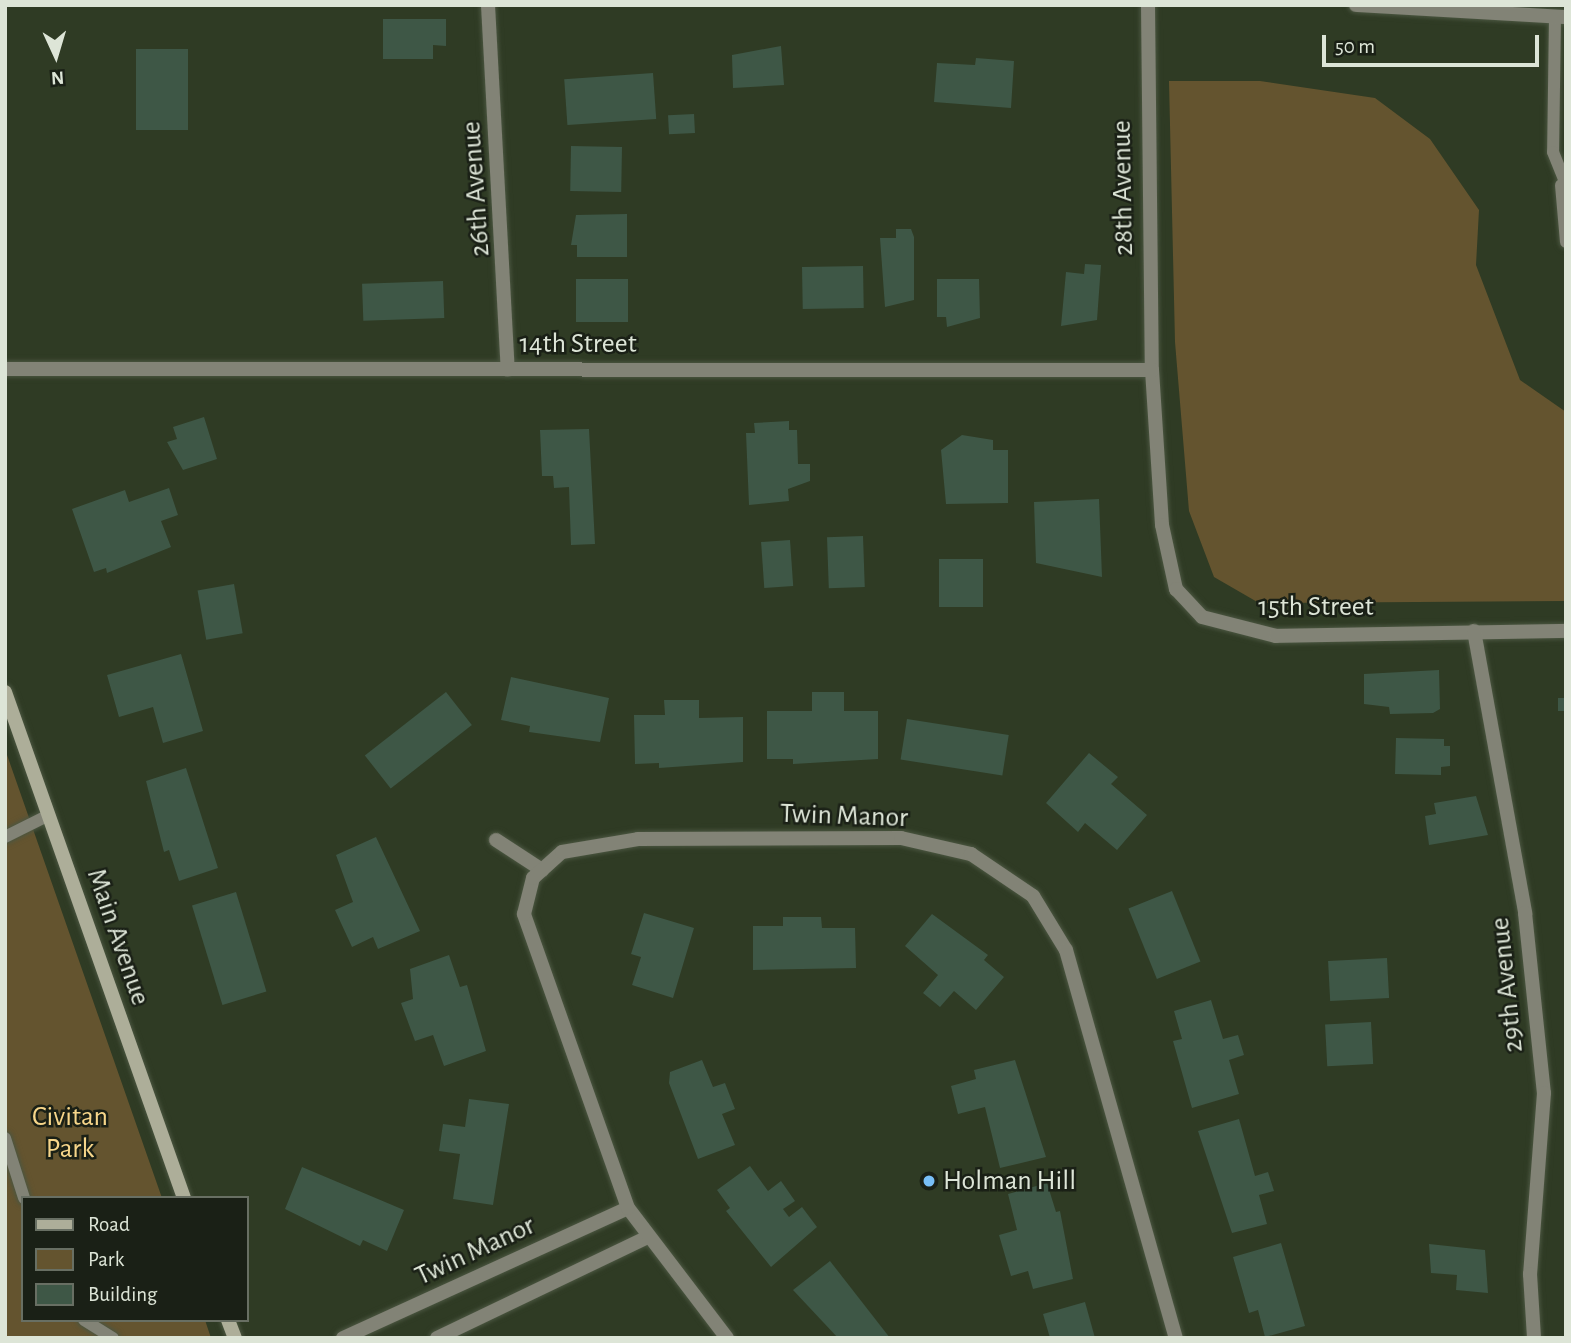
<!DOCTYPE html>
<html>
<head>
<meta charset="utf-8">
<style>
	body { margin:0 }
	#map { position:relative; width:1571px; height:1343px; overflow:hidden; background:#2f3b24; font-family:"Alegreya Sans",sans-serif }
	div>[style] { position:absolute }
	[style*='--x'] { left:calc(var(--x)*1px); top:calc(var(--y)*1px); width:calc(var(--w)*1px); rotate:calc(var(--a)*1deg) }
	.green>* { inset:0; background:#64542f }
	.building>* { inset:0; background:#3e5746; transform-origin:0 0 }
	.roads { filter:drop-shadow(0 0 2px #4b5641) drop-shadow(0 0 2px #4b5641) }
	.lane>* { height:12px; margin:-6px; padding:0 6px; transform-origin:6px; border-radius:6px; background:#828376 }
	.street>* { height:14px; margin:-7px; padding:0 7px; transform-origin:7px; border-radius:7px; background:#828376 }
	.secondary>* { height:14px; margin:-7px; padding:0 7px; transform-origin:7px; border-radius:7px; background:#adae99 }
	.dots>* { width:19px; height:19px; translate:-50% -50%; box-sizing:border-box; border:4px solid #1a2016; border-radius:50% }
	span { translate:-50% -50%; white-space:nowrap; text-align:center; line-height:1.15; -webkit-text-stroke:5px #1a2016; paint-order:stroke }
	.street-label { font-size:28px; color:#dde5d7 }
	.park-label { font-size:28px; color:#f7d68a }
	.poi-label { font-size:28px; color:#dde5d7 }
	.left { translate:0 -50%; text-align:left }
	.frame { position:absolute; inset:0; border:7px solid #dde5d7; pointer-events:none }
	.legend { position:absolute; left:21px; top:1196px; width:228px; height:126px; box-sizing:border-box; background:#1a2016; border:2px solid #686f63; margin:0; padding:9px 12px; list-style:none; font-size:21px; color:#dde5d7 }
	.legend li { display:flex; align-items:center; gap:14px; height:35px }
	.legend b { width:35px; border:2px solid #686f63 }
	.north { position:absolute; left:21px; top:21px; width:70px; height:70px; -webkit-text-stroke:5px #1a2016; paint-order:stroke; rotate:176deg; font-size:19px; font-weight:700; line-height:28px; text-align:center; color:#dde5d7 }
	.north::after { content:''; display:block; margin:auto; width:24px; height:32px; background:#dde5d7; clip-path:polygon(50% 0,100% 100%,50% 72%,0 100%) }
	.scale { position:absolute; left:1322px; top:35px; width:217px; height:32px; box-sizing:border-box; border:4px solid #dde5d7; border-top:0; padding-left:9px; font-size:21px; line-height:24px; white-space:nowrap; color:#dde5d7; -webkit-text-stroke:5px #1a2016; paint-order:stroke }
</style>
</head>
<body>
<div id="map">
	<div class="green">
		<i style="clip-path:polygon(1169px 81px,1260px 81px,1375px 98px,1430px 139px,1479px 210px,1476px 265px,1520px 380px,1566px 412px,1566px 601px,1259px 603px,1214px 577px,1189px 511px,1175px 342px)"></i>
		<i style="clip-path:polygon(6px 752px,162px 1198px,23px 1198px,23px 1320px,205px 1320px,211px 1338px,5px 1338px)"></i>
	</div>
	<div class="building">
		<i style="clip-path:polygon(383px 19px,446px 19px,446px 46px,433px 45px,433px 59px,383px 59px)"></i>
		<i style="clip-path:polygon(781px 46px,784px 85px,733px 88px,732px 55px)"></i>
		<i style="left:136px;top:49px;width:52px;height:81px"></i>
		<i style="clip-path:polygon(976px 58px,1014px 61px,1011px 108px,934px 102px,937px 63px,975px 65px)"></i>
		<i style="left:653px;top:73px;width:46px;height:89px;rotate:86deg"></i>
		<i style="left:694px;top:114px;width:19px;height:26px;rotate:87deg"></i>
		<i style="left:571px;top:146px;width:51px;height:45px;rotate:1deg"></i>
		<i style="clip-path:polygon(627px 214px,627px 257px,577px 257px,577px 245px,571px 245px,576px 215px)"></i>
		<i style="clip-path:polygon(896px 229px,911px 229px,914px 237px,914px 300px,885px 307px,880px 238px,896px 238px)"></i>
		<i style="clip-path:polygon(1085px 264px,1101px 265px,1097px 320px,1061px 326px,1066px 272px,1084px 274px)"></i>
		<i style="left:863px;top:266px;width:42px;height:61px;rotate:89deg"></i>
		<i style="left:628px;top:279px;width:43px;height:52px;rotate:90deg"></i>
		<i style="clip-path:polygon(937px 279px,979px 279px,980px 318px,947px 327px,946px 317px,937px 317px)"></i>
		<i style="left:443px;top:281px;width:37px;height:81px;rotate:88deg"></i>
		<i style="clip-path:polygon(204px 417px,217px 459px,183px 470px,167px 442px,177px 439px,173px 427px)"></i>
		<i style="clip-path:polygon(789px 421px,789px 430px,797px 430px,798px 464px,810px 464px,810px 481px,788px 489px,789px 501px,749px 505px,746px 433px,755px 433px,754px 423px)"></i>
		<i style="clip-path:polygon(589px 429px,595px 544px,571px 545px,569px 487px,554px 488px,553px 476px,542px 476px,540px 430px)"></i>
		<i style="clip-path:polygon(962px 435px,993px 440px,993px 450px,1008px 450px,1008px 503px,946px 504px,941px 450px)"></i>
		<i style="clip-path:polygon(169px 488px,178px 515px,161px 521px,171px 547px,107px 573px,106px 568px,94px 572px,72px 509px,125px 490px,129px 502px)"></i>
		<i style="clip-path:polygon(1099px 499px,1102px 577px,1036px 563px,1034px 502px)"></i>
		<i style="left:863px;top:536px;width:51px;height:36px;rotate:88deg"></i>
		<i style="left:790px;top:540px;width:46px;height:29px;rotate:86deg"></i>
		<i style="left:939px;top:559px;width:44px;height:48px"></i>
		<i style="left:234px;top:584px;width:50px;height:37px;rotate:80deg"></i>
		<i style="clip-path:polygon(181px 654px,203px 731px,163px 743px,153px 707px,119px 717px,107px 675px)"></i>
		<i style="clip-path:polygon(1439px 670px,1440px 709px,1433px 713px,1390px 714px,1389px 707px,1364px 704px,1364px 674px)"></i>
		<i style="clip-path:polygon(511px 677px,609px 698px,600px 742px,529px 732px,530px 726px,501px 720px)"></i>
		<i style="left:446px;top:692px;width:42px;height:103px;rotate:52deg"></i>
		<i style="clip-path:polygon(812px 692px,844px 692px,844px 711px,878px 711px,878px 759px,793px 764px,793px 759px,767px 759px,767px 711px,812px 711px)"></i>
		<i style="left:1558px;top:698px;width:8px;height:13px"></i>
		<i style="clip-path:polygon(664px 700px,699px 700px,699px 718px,743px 717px,743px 762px,659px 768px,659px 763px,635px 764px,634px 715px,665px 715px)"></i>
		<i style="left:907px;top:719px;width:103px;height:41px;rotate:9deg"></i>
		<i style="clip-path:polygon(1396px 738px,1444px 739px,1444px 746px,1450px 746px,1450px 766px,1441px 767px,1441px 775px,1395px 774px)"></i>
		<i style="clip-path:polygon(1089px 753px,1118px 777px,1111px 784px,1147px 815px,1117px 850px,1085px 823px,1078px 832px,1046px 803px)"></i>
		<i style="clip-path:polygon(186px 768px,218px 868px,179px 881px,169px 850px,164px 852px,146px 781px)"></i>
		<i style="clip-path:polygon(1476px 796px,1488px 835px,1429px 845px,1425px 816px,1436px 814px,1434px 803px)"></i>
		<i style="clip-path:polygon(376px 837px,420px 931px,378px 949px,373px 937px,352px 947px,335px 910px,353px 902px,336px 855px)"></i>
		<i style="left:1172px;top:891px;width:76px;height:47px;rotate:68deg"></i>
		<i style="left:236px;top:892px;width:104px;height:46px;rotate:73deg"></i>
		<i style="clip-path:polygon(644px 913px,694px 928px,673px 998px,632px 985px,641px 957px,631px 954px)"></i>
		<i style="clip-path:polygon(932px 914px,988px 955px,984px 960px,1004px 977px,976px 1010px,954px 991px,940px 1007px,923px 993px,938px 975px,905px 946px)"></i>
		<i style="clip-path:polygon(783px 917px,821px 917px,822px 928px,855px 928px,856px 968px,753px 970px,753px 926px,783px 926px)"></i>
		<i style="clip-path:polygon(449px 955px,460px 987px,467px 985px,486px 1051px,444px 1066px,433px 1035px,415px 1041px,401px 1003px,413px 999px,410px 969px)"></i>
		<i style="left:1387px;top:958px;width:40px;height:59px;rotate:87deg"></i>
		<i style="clip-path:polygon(1211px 1000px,1223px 1039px,1238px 1035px,1244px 1055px,1229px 1060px,1239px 1094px,1192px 1108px,1173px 1041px,1182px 1039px,1174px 1011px)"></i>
		<i style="left:1371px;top:1022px;width:42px;height:46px;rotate:87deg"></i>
		<i style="clip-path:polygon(702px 1060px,713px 1087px,725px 1083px,735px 1109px,722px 1114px,735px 1145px,698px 1159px,669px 1083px,670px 1072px)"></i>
		<i style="clip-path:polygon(1015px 1060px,1046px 1157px,1000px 1168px,985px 1107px,958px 1114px,951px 1086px,976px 1079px,974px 1070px)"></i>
		<i style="clip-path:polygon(469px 1099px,509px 1104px,493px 1205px,453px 1199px,460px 1154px,439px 1151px,443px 1124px,465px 1127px)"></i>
		<i style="clip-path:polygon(1239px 1119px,1255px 1176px,1268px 1172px,1274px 1191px,1259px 1195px,1267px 1224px,1232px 1233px,1198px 1131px)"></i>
		<i style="clip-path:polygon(750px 1166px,768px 1191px,781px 1181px,795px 1201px,783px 1209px,789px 1217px,802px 1207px,817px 1227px,771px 1267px,726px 1211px,730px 1208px,717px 1190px)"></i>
		<i style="clip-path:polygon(302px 1167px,404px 1210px,387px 1251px,363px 1240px,360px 1246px,285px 1209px)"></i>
		<i style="clip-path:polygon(1047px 1183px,1056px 1212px,1060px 1211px,1073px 1279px,1033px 1289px,1028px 1271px,1011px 1276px,999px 1235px,1017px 1230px,1008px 1194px)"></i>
		<i style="clip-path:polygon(1281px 1243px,1305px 1326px,1265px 1337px,1258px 1310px,1249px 1313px,1233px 1257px)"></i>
		<i style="clip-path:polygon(1429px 1244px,1485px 1250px,1488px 1293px,1456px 1290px,1457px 1275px,1431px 1273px)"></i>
		<i style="clip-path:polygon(830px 1261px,890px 1338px,838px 1338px,793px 1290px)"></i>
		<i style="clip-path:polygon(1085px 1302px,1095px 1338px,1050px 1338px,1043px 1314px)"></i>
	</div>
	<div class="roads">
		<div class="lane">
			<i style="--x:1555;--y:16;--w:136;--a:90.8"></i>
			<i style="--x:1553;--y:152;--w:35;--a:68"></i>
			<i style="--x:1561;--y:185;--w:57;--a:85"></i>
			<i style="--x:5;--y:837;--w:49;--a:-26.6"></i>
			<i style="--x:5;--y:1138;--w:63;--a:72.4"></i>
			<i style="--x:84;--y:1320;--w:34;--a:32"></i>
		</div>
		<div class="street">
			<i style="--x:488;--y:5;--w:365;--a:86.9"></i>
			<i style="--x:1148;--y:5;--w:365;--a:89.4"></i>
			<i style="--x:1152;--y:370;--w:155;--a:86.3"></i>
			<i style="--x:1162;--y:525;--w:66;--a:77.7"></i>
			<i style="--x:1176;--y:589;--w:38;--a:47"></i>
			<i style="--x:1202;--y:617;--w:76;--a:14.4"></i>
			<i style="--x:1276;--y:636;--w:290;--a:-1"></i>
			<i style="--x:1356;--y:5;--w:210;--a:3.3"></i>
			<i style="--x:5;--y:369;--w:1147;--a:0.05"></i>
			<i style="--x:1474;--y:631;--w:287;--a:79.7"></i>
			<i style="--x:1525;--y:913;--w:181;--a:84"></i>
			<i style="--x:1544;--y:1093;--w:182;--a:94.4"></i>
			<i style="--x:1530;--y:1274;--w:64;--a:86.4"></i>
			<i style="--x:496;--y:840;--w:55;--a:33.1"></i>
			<i style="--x:343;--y:1338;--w:313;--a:-24.5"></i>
			<i style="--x:437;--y:1338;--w:232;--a:-25.6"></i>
			<i style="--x:727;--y:1338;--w:163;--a:-127.3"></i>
			<i style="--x:628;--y:1208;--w:312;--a:-109.5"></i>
			<i style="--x:524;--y:914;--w:37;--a:-76"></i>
			<i style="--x:533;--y:878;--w:39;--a:-42"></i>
			<i style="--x:562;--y:852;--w:77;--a:-9.7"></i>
			<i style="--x:638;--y:839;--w:263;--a:-0.2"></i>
			<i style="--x:901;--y:838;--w:72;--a:12.9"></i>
			<i style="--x:971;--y:854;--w:75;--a:34.1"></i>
			<i style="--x:1033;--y:896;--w:63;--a:58.6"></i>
			<i style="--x:1066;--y:950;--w:403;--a:74.2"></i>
		</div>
		<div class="secondary">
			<i style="--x:5;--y:692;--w:537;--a:70.52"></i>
			<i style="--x:228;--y:1320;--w:19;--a:69"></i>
		</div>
	</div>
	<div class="dots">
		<i style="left:929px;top:1181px;background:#78bff7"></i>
	</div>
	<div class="street-label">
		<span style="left:1123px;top:188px;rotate:-91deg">28th Avenue</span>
		<span style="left:476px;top:189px;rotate:-94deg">26th Avenue</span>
		<span style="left:578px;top:344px">14th Street</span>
		<span style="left:1316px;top:607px">15th Street</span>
		<span style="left:844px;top:816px;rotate:2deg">Twin Manor</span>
		<span style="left:118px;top:937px;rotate:71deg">Main Avenue</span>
		<span style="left:1507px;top:985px;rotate:-96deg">29th Avenue</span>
		<span style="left:475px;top:1251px;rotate:-25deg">Twin Manor</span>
	</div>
	<div class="park-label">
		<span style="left:70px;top:1133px">Civitan<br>Park</span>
	</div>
	<div class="poi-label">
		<span class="left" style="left:943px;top:1181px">Holman Hill</span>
	</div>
	<div class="frame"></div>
	<ul class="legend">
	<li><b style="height:9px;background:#adae99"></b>Road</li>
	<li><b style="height:19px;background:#64542f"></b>Park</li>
	<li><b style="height:19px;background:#3e5746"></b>Building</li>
	</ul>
	<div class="north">N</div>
	<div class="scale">50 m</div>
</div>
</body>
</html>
